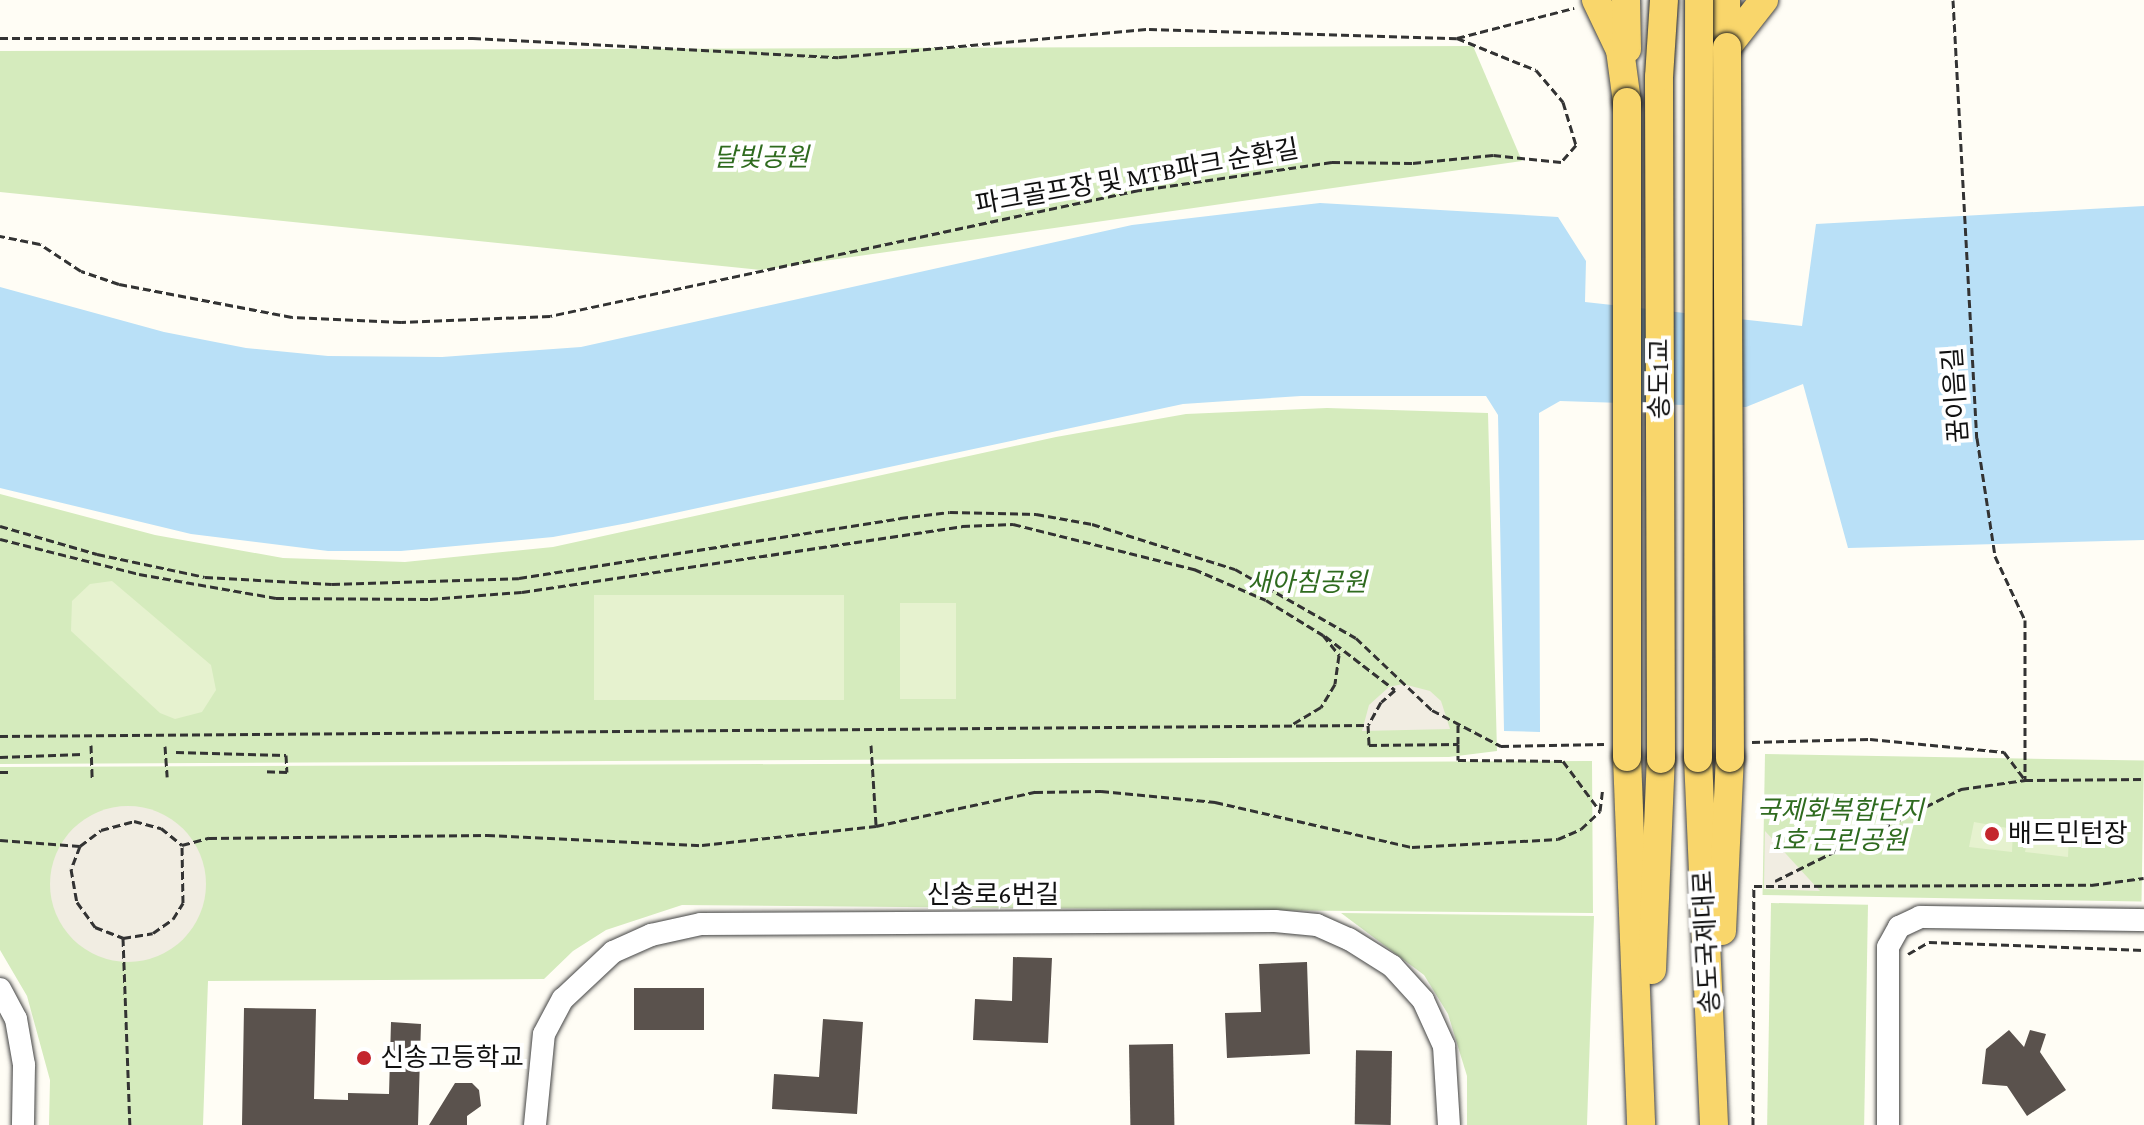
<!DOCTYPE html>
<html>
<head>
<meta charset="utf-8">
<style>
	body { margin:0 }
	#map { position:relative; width:2144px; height:1125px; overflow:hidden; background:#fffdf5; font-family:"Crimson Pro","Noto Sans KR",serif }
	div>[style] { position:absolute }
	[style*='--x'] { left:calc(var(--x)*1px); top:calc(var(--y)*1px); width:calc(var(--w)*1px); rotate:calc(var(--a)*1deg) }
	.green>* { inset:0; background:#d5ebbd; transform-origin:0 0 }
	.pitch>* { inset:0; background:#e6f2cf; transform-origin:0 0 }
	.plaza>* { inset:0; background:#f1ede2 }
	.round { border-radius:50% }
	.water>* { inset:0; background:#b9e0f7 }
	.building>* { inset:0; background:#5a524d; transform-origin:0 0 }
	.path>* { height:3px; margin-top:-1.5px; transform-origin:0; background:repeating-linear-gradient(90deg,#333 0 8px,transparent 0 12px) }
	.roads { filter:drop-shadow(0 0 2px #444) drop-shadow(0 0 2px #444) }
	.minor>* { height:22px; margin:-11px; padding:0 11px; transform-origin:11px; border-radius:11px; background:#fff }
	.major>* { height:28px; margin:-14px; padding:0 14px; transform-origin:14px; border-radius:14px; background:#f9d66b }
	.bridges { filter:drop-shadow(0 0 2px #222) drop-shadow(0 0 2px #222) }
	.major-bridge>* { height:28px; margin:-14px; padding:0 14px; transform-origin:14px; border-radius:14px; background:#f9d66b }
	.dots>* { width:22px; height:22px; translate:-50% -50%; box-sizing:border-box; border:4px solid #fff; border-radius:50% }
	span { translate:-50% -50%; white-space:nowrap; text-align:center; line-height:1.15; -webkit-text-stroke:8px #fff; paint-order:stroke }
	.park-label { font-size:26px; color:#2f6b1f; font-style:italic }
	.street-label { font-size:26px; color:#111 }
	.poi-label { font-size:26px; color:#111 }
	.left { translate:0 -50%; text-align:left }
</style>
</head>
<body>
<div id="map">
	<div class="green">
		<i style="clip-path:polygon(1473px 46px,1522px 161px,761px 270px,0 192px,0 51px)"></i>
		<i style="clip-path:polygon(1327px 408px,1488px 413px,1497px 751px,1449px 757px,0 764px,0 494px,155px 535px,283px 558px,405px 562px,553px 547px,1056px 437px,1186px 414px)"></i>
		<i style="left:1765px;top:754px;width:379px;height:141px;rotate:1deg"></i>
		<i style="clip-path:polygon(1592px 761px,1593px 913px,682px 905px,606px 930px,573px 951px,544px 979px,208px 981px,203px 1125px,49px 1125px,50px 1080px,27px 996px,0 950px,0 767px)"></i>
		<i style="left:1771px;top:903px;width:97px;height:222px;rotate:1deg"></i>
		<i style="clip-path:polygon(1341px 913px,1594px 916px,1587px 1125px,1467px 1125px,1467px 1076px,1448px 1014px,1424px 975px)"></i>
	</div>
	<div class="pitch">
		<i style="clip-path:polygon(112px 581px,211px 665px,216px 690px,202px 712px,175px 719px,160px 713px,71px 631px,72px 601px,90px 584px)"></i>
		<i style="left:844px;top:595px;width:105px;height:250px;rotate:90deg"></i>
		<i style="left:900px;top:603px;width:56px;height:96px"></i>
		<i style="clip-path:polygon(1974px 822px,2013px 829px,2012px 852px,1969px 847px)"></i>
		<i style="clip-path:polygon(2030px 827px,2069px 834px,2068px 857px,2025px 852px)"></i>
	</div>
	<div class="plaza">
		<i style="clip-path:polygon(1403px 684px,1430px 691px,1441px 701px,1450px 729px,1362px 731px,1369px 705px,1389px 687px)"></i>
		<i class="round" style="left:50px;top:806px;width:156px;height:156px"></i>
		<i style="clip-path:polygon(1765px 831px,1820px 891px,1764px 889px)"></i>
	</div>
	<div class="water">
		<i style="clip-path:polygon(1320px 203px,1558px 217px,1586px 261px,1585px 302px,1802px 326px,1816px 224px,2144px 206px,2144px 540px,1848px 548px,1803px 384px,1746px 407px,1560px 401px,1539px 413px,1540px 732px,1504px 731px,1498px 415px,1486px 396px,1301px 396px,1183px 404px,628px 523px,553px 537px,401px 551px,328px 551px,191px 534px,0 488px,0 287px,164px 332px,246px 348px,328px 356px,442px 357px,581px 347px,1132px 225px)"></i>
	</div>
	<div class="building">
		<i style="clip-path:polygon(1013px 957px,1052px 958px,1048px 1043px,973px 1040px,975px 999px,1012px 1001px)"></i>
		<i style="clip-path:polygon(1307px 962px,1310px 1054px,1227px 1058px,1225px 1013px,1261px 1012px,1259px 964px)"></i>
		<i style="left:704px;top:988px;width:42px;height:70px;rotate:90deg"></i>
		<i style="clip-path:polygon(244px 1008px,316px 1009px,314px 1099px,348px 1100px,348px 1093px,389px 1094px,391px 1022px,421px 1024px,418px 1125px,242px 1125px)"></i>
		<i style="clip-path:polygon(823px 1019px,863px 1022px,857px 1114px,772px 1109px,774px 1074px,819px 1077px)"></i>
		<i style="clip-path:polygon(2009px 1030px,2024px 1047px,2030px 1030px,2046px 1034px,2040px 1052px,2066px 1090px,2027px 1116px,2007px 1086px,1982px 1084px,1986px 1049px)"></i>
		<i style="left:1173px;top:1044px;width:81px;height:44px;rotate:89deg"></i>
		<i style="left:1392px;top:1051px;width:74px;height:36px;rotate:91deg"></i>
		<i style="clip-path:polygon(455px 1083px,472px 1083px,479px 1090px,481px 1106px,467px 1116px,467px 1125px,429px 1125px)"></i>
	</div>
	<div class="path">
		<i style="--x:1953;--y:0;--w:439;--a:86.9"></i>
		<i style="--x:1977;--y:438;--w:119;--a:81.3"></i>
		<i style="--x:1995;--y:556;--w:71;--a:64.9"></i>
		<i style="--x:2025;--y:620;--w:160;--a:90"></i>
		<i style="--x:0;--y:38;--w:473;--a:0"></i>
		<i style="--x:473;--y:38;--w:366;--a:3"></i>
		<i style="--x:839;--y:57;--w:311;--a:-5.2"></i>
		<i style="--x:1149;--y:29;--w:308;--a:1.7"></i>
		<i style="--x:1457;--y:38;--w:85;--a:22.1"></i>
		<i style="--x:1536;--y:70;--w:42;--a:49.8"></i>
		<i style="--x:1563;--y:102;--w:45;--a:73.2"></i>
		<i style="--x:1576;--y:145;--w:23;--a:131"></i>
		<i style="--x:1561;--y:162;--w:68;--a:-174.1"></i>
		<i style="--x:1493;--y:155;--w:81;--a:174.4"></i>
		<i style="--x:1412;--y:163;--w:80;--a:-179.3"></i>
		<i style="--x:1332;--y:162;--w:195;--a:171.7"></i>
		<i style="--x:1139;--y:190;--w:602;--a:167.93"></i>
		<i style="--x:550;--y:316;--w:149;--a:177.7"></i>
		<i style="--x:401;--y:322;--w:109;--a:-177.4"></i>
		<i style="--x:292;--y:317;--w:176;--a:-169.2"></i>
		<i style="--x:119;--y:284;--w:40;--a:-161.1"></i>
		<i style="--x:81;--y:271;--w:49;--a:-146.6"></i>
		<i style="--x:40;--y:244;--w:41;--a:-168.7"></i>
		<i style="--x:1457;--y:38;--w:121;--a:-14.4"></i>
		<i style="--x:0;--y:526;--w:101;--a:16.1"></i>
		<i style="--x:97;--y:554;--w:110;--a:12"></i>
		<i style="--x:205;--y:577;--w:127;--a:3.2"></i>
		<i style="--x:332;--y:584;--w:187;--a:-1.8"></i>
		<i style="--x:519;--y:578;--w:386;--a:-8.9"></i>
		<i style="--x:900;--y:518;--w:50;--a:-6.8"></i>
		<i style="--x:950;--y:512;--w:86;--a:1.3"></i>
		<i style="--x:1036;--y:514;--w:57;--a:10.1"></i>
		<i style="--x:1092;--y:524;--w:150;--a:17.5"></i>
		<i style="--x:1235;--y:569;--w:139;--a:29.7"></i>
		<i style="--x:1356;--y:638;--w:105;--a:43.5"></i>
		<i style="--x:1432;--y:710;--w:78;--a:27.6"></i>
		<i style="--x:1501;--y:746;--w:103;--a:-1.1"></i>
		<i style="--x:0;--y:539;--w:143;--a:14.1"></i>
		<i style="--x:139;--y:574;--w:139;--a:9.9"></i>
		<i style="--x:276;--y:598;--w:154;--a:0.4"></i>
		<i style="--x:430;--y:599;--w:92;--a:-4.4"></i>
		<i style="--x:522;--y:592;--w:445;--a:-8.5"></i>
		<i style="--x:962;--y:526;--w:51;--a:-2.2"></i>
		<i style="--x:1013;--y:524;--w:187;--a:14"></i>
		<i style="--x:1194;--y:569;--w:78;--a:23.3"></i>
		<i style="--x:1266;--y:600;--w:67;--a:31.6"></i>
		<i style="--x:1323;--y:635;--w:26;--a:51"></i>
		<i style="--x:1339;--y:655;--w:29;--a:98"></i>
		<i style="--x:1335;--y:684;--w:27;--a:121"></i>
		<i style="--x:1321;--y:707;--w:35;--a:149"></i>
		<i style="--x:1325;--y:636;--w:88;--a:37.6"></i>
		<i style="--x:1395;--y:690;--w:18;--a:139"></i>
		<i style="--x:1381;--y:702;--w:26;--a:119"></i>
		<i style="--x:1368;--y:725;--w:20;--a:87"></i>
		<i style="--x:1369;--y:745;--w:89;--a:-0.6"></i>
		<i style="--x:1458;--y:744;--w:16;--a:90"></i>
		<i style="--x:1458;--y:760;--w:105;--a:0.5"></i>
		<i style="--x:1563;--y:761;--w:62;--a:53.5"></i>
		<i style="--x:1600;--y:811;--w:23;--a:-83"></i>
		<i style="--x:0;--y:736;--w:1368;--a:-0.46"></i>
		<i style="--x:1752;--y:742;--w:118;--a:-1.5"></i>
		<i style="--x:1870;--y:739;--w:135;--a:5.5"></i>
		<i style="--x:2004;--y:752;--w:35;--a:53"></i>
		<i style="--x:1458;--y:744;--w:19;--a:-90"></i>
		<i style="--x:91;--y:745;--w:35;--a:88"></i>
		<i style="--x:871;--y:745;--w:80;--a:86.4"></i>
		<i style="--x:165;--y:746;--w:31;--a:86"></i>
		<i style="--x:176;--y:752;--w:110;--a:1.6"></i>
		<i style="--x:286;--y:755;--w:17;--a:87"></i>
		<i style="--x:287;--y:772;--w:23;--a:-178"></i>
		<i style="--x:0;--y:757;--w:82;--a:-2.1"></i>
		<i style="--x:0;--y:772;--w:8;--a:0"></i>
		<i style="--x:0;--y:840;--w:80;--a:4.3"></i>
		<i style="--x:80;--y:846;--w:26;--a:-37"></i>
		<i style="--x:101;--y:830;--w:34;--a:-15"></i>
		<i style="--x:134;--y:821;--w:28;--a:15"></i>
		<i style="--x:161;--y:828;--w:27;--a:39"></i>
		<i style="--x:182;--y:845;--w:28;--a:-15"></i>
		<i style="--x:209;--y:838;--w:278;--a:-0.6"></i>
		<i style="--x:487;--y:835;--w:215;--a:2.7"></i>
		<i style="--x:702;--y:845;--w:175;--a:-6.2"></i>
		<i style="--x:876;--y:826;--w:163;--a:-12.1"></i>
		<i style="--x:1035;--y:792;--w:66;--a:-0.9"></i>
		<i style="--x:1101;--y:791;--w:115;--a:5.5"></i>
		<i style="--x:1215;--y:802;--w:202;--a:12.9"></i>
		<i style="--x:1412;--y:847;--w:146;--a:-3.1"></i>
		<i style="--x:1558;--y:839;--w:25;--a:-23"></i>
		<i style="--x:1581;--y:829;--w:26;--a:-43"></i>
		<i style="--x:80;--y:846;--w:25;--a:111"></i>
		<i style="--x:71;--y:869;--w:34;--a:80"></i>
		<i style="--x:77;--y:902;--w:31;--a:54"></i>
		<i style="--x:95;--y:927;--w:30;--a:21"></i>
		<i style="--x:123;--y:938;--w:30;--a:-9"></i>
		<i style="--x:153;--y:933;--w:24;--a:-35"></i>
		<i style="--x:173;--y:919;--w:19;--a:-58"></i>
		<i style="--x:183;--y:903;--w:58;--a:-91"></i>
		<i style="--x:1775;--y:881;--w:208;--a:-26.3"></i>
		<i style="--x:1961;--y:789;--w:65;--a:-8"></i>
		<i style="--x:2025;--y:780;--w:119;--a:-0.5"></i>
		<i style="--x:123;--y:938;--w:187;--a:87.9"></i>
		<i style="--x:1908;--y:954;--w:24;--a:-30"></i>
		<i style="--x:1929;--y:942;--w:215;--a:2.1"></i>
		<i style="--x:1753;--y:1125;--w:239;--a:-89.8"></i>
		<i style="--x:1754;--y:886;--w:337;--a:-0.2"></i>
		<i style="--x:2091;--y:885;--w:53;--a:-7.5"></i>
	</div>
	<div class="roads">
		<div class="minor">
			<i style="--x:0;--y:989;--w:34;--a:62"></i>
			<i style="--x:16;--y:1019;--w:47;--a:80.1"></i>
			<i style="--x:24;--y:1065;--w:60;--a:91"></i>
			<i style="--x:535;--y:1125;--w:91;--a:-84.4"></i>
			<i style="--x:544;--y:1034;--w:40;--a:-62"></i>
			<i style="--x:563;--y:999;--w:69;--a:-43.2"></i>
			<i style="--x:613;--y:952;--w:42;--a:-24.1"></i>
			<i style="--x:651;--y:935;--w:51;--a:-12.4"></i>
			<i style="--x:701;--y:924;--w:574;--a:-0.3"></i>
			<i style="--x:1275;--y:921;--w:42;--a:5.4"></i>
			<i style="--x:1317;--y:925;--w:35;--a:24"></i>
			<i style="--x:1349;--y:939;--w:51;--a:32.1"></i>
			<i style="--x:1392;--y:966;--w:46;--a:47.6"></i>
			<i style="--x:1423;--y:1000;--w:51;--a:65.5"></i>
			<i style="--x:1444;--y:1046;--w:79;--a:86.4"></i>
			<i style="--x:1888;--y:1125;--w:178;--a:-90"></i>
			<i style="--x:1888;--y:947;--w:23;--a:-61"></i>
			<i style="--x:1899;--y:927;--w:23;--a:-25"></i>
			<i style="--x:1920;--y:917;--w:224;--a:0.8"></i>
		</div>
		<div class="major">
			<i style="--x:1596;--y:0;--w:55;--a:64.4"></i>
			<i style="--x:1620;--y:50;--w:52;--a:82.3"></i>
			<i style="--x:1626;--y:0;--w:49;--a:88.8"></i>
			<i style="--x:1726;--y:0;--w:47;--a:88.8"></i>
			<i style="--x:1727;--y:47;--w:60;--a:-51.8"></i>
			<i style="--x:1627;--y:757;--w:368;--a:87.8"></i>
			<i style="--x:1698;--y:758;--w:367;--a:87.5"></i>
			<i style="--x:1722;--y:931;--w:173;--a:-87.4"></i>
			<i style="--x:1652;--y:970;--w:211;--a:-87.6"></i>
		</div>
	</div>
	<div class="bridges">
		<div class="major-bridge">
			<i style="--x:1727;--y:47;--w:711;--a:89.76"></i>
			<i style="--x:1627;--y:757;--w:655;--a:-90"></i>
			<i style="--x:1698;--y:758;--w:758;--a:-89.92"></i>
			<i style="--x:1661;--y:759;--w:682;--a:-90.17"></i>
			<i style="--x:1659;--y:77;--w:77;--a:-86.3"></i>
		</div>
	</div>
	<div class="dots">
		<i style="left:1992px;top:834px;background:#c4262e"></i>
		<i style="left:364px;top:1058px;background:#c4262e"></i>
	</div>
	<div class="park-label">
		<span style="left:761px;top:158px">달빛공원</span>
		<span style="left:1307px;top:583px">새아침공원</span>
		<span style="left:1840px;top:826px">국제화복합단지<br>1호 근린공원</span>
	</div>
	<div class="street-label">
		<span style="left:1137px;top:177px;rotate:-10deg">파크골프장 및 MTB파크 순환길</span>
		<span style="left:1660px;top:379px;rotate:-90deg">송도1교</span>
		<span style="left:1956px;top:395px;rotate:-94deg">꿈이음길</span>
		<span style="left:993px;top:895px">신송로6번길</span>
		<span style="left:1707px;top:942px;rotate:-93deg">송도국제대로</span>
	</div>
	<div class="poi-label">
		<span class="left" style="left:2008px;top:834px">배드민턴장</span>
		<span class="left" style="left:380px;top:1058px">신송고등학교</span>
	</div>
</div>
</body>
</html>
